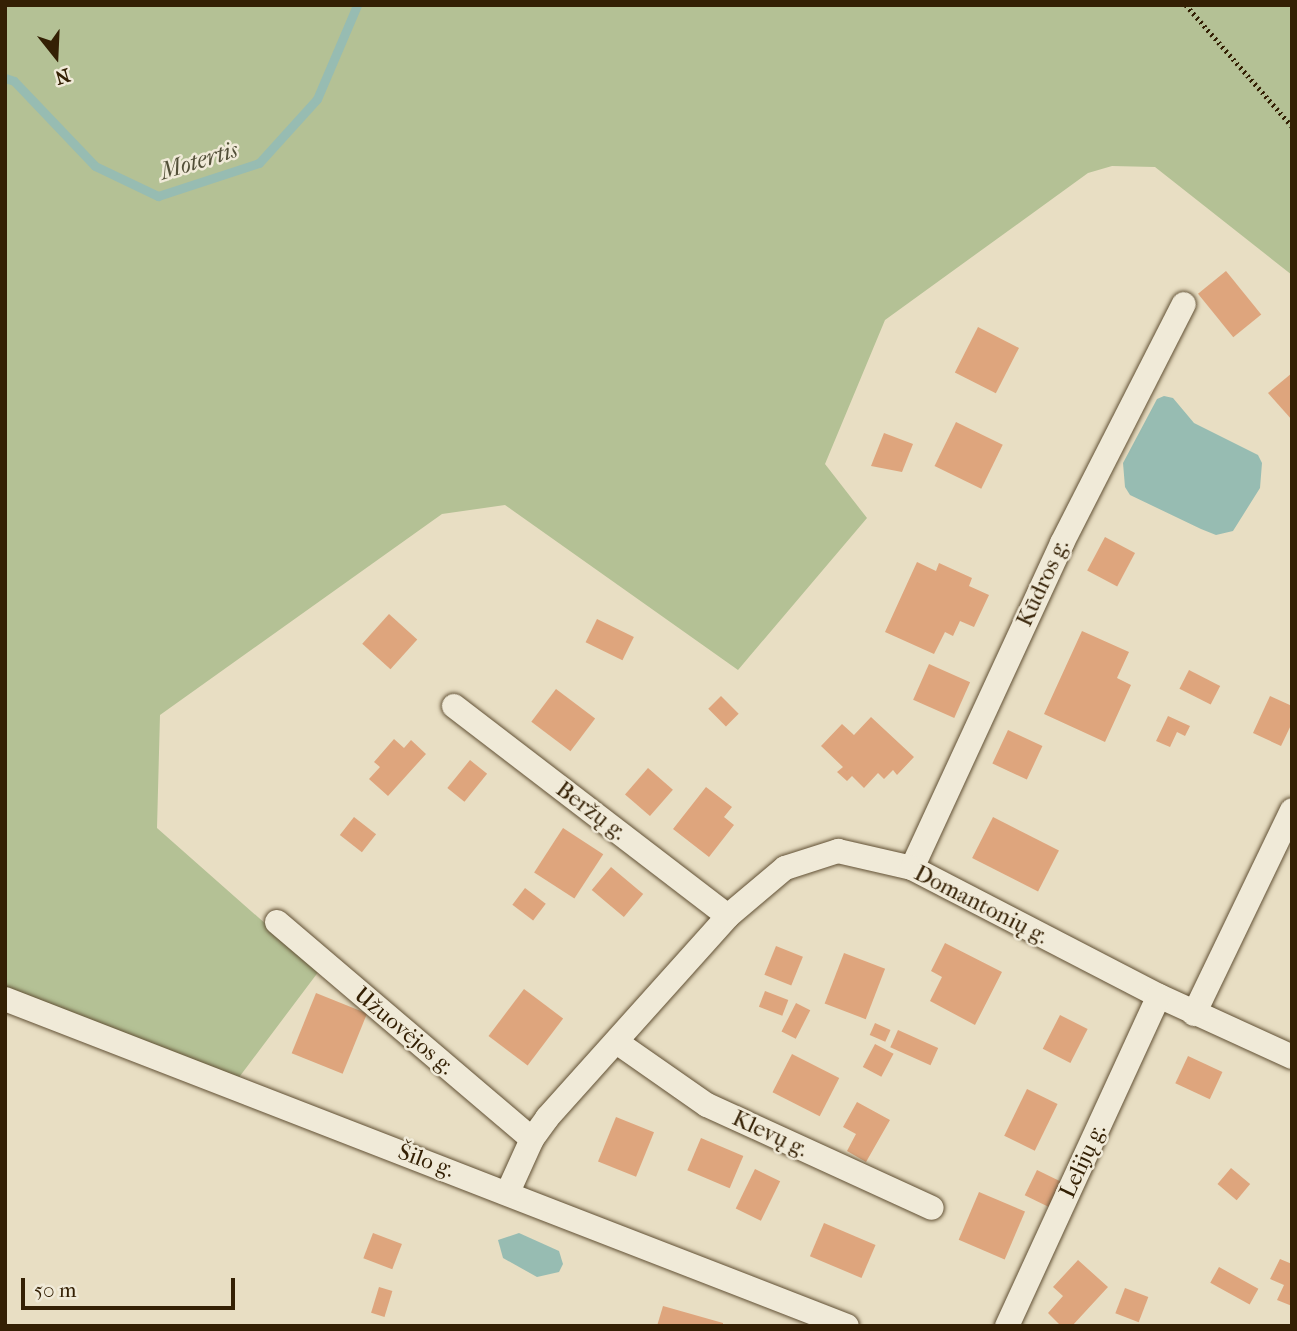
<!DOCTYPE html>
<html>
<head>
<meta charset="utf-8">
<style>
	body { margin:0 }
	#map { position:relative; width:1297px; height:1331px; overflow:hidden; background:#e8dec3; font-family:"IM FELL French Canon",serif }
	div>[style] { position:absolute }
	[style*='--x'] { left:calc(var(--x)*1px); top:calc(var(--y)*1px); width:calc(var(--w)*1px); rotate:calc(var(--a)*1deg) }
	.green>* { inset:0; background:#b4c195 }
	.water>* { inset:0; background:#97bcb2 }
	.stream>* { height:9px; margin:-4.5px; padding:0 4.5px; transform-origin:4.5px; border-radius:4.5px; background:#97bcb2 }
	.building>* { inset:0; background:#dea57d; transform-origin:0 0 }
	.path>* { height:4.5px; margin-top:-2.25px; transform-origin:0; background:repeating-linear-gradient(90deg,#342004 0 2px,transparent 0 5.5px) }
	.roads { filter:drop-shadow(0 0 2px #615034) drop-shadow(0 0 2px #615034) }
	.street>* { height:24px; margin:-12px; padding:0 12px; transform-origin:12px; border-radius:12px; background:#f0ead8 }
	span { translate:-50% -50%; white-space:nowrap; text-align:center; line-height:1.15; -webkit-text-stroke:5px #f0ead8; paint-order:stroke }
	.street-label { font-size:23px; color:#342004 }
	.water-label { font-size:24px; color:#524f38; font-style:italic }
	.frame { position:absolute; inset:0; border:7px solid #342004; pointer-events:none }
	.north { position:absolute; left:21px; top:21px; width:70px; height:70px; -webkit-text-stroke:5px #f0ead8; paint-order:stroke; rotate:162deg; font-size:19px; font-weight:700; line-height:28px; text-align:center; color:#342004 }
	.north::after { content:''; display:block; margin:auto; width:24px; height:32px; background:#342004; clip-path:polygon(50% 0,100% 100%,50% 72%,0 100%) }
	.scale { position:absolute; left:21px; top:1278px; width:214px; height:32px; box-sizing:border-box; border:4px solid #342004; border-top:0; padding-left:9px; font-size:21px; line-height:24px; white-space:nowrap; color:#342004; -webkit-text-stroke:5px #f0ead8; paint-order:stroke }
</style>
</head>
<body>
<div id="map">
	<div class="green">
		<i style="clip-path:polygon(5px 5px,1292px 5px,1292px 275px,1155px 167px,1112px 166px,1088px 173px,885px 320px,825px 464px,867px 518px,738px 670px,505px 505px,442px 514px,160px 715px,157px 828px,319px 971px,237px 1080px,5px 993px)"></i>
	</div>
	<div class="water">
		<i style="clip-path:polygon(1164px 396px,1173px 398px,1194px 423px,1258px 455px,1262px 463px,1260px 488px,1233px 531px,1216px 535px,1201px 529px,1130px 495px,1125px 487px,1123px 463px,1157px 399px)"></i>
		<i style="clip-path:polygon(519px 1233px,559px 1251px,563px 1264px,559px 1272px,537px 1277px,503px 1258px,498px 1240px)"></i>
	</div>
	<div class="stream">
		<i style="--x:5;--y:78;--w:9;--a:18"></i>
		<i style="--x:14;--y:81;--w:117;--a:46.4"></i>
		<i style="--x:95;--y:166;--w:70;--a:25.5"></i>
		<i style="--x:158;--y:196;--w:106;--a:-18.1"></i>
		<i style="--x:259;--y:163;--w:86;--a:-47.8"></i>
		<i style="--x:317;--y:99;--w:102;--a:-66.9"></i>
	</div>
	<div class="building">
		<i style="left:1226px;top:271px;width:56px;height:36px;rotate:51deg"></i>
		<i style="left:978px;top:327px;width:46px;height:51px;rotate:27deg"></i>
		<i style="clip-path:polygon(1292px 373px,1292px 420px,1268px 393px)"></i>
		<i style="left:956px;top:422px;width:52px;height:49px;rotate:26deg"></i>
		<i style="clip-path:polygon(884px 433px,913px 444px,902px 472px,871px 466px)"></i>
		<i style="left:1105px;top:537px;width:34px;height:38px;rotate:28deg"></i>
		<i style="clip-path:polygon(917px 562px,936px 571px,939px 563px,972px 578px,969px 586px,989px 595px,974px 627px,960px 621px,953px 636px,945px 632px,934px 654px,885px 632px)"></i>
		<i style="left:389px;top:614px;width:38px;height:40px;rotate:42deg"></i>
		<i style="left:597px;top:619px;width:41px;height:26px;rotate:26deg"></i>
		<i style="clip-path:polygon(1082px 631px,1129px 652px,1117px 678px,1131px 685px,1105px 742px,1044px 714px)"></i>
		<i style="left:929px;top:664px;width:45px;height:39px;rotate:24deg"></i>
		<i style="left:1189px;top:670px;width:35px;height:21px;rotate:27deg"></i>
		<i style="left:556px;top:689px;width:49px;height:41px;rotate:37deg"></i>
		<i style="left:721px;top:696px;width:25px;height:18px;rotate:45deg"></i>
		<i style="clip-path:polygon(1270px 696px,1292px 706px,1292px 723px,1281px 746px,1253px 733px)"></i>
		<i style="clip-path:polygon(1168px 716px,1190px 726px,1185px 736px,1177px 732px,1170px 747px,1156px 741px)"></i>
		<i style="clip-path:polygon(871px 717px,914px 757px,897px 775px,893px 770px,884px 779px,878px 773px,864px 788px,852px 776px,847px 781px,837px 772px,843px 767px,821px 746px,842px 724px,854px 735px)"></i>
		<i style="left:1008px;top:730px;width:38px;height:37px;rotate:25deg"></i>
		<i style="clip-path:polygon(394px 739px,404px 748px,411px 740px,426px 754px,388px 796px,369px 779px,380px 767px,374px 762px)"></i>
		<i style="left:470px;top:760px;width:22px;height:36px;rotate:39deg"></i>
		<i style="left:648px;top:768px;width:33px;height:35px;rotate:41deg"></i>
		<i style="clip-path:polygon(706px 787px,732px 807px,724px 817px,734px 825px,709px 857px,673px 829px)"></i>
		<i style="left:354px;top:817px;width:28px;height:23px;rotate:38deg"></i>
		<i style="left:993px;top:817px;width:74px;height:46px;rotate:27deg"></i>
		<i style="left:563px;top:828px;width:48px;height:53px;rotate:33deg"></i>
		<i style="left:611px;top:867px;width:42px;height:30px;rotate:40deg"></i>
		<i style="left:525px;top:888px;width:26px;height:21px;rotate:37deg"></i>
		<i style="clip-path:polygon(945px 943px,1002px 972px,975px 1025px,930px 1001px,942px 977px,931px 971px)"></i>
		<i style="left:776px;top:946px;width:29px;height:31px;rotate:22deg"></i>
		<i style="left:844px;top:953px;width:44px;height:54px;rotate:21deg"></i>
		<i style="left:524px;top:989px;width:49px;height:59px;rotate:37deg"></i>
		<i style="left:765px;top:991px;width:25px;height:17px;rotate:21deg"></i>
		<i style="left:316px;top:993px;width:55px;height:65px;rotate:22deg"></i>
		<i style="left:796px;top:1003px;width:16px;height:32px;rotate:27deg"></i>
		<i style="left:1060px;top:1015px;width:31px;height:38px;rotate:27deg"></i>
		<i style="left:875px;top:1023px;width:17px;height:13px;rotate:24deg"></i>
		<i style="left:898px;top:1030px;width:44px;height:19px;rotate:24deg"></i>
		<i style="left:875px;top:1044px;width:21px;height:26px;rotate:28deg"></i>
		<i style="left:792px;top:1054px;width:53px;height:43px;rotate:27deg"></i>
		<i style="left:1188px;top:1056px;width:38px;height:30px;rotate:25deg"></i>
		<i style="left:1027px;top:1089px;width:34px;height:52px;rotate:26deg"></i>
		<i style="clip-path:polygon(857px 1102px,890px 1120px,866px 1162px,847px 1151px,856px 1134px,843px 1127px)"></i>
		<i style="left:616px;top:1117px;width:41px;height:48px;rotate:22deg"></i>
		<i style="left:701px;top:1138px;width:46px;height:35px;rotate:23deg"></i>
		<i style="left:1231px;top:1168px;width:25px;height:21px;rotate:40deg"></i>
		<i style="left:755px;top:1169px;width:28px;height:44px;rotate:26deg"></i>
		<i style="left:1037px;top:1170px;width:28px;height:28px;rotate:26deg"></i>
		<i style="left:979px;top:1192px;width:50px;height:52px;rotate:23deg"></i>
		<i style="left:824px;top:1223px;width:56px;height:36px;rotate:23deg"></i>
		<i style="left:373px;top:1233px;width:31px;height:27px;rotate:21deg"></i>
		<i style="clip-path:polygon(1280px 1259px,1292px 1264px,1292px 1306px,1277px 1300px,1284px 1285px,1270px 1279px)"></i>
		<i style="clip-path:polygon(1078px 1260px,1108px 1287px,1072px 1326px,1061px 1326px,1048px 1313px,1063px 1296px,1053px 1287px)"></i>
		<i style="left:1219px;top:1267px;width:45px;height:18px;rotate:29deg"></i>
		<i style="left:379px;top:1287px;width:14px;height:27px;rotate:17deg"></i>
		<i style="left:1125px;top:1288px;width:25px;height:27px;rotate:21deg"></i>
		<i style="clip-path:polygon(663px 1306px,723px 1323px,723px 1326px,657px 1326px)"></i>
	</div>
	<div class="path">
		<i style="--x:1186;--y:5;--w:161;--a:48.8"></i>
	</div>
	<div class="roads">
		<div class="street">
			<i style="--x:454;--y:706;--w:345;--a:37.5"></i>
			<i style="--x:912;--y:868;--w:358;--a:-65.2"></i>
			<i style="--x:1062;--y:543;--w:268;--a:-63"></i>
			<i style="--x:277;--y:922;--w:335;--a:40.4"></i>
			<i style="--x:5;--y:999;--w:903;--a:21.22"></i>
			<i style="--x:1194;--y:1014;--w:226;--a:-64.3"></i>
			<i style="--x:618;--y:1043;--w:108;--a:34.9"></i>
			<i style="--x:707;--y:1105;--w:247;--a:24.6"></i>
			<i style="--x:508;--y:1192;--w:58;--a:-65.6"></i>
			<i style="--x:532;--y:1139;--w:26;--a:-54"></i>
			<i style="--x:547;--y:1118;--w:271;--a:-48.1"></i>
			<i style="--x:728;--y:916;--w:75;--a:-40.1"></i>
			<i style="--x:785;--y:868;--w:56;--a:-17.8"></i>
			<i style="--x:838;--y:851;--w:76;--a:12.9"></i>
			<i style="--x:912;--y:868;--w:278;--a:27.4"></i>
			<i style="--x:1159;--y:996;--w:146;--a:24.6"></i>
			<i style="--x:1007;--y:1326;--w:363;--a:-65.3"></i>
		</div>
	</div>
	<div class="street-label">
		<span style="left:1043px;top:583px;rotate:-65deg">Kūdros g.</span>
		<span style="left:591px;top:811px;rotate:37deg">Beržų g.</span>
		<span style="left:981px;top:905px;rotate:27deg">Domantonių g.</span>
		<span style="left:404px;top:1031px;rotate:40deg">Užuovėjos g.</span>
		<span style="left:770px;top:1134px;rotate:25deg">Klevų g.</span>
		<span style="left:426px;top:1161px;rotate:20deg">Šilo g.</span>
		<span style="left:1083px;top:1161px;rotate:-65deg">Lelijų g.</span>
	</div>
	<div class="water-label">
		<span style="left:199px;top:161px;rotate:-17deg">Motertis</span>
	</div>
	<div class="frame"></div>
	<div class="north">N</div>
	<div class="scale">50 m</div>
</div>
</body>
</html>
